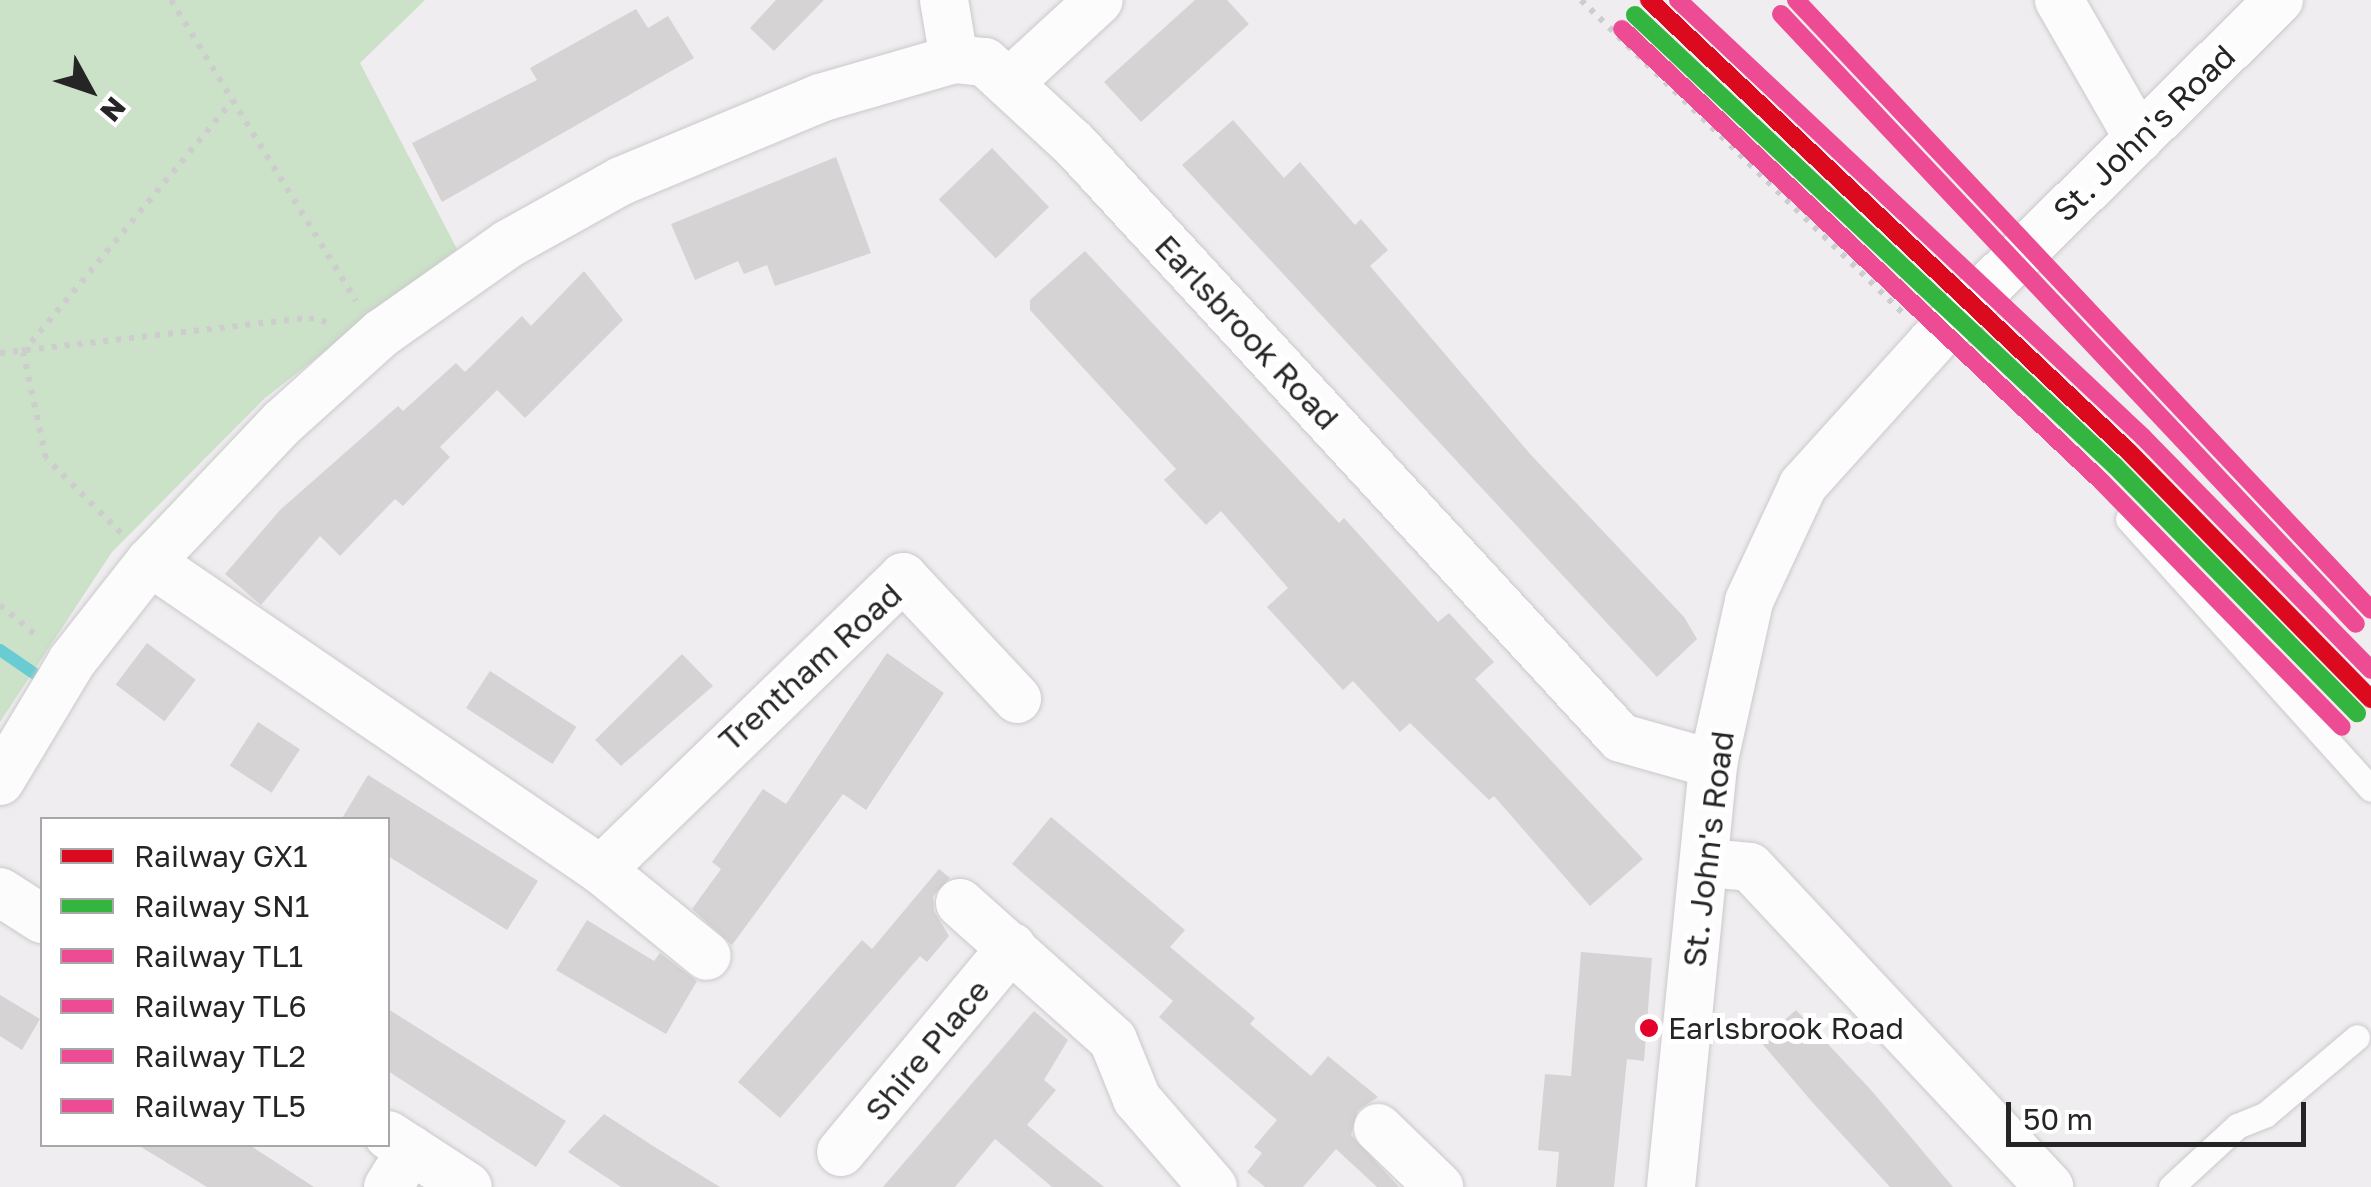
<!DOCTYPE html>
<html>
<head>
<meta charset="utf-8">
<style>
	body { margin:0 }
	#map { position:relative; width:2371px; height:1187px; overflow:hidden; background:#efedef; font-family:"Golos Text",sans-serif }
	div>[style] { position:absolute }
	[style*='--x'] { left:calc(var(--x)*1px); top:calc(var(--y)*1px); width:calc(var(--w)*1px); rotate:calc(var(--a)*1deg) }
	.green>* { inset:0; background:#cbe1c8 }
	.stream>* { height:12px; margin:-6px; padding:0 6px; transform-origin:6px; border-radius:6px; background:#69ccd2 }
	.building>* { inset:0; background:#d5d3d4; transform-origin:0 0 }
	.path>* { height:6px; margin-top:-3px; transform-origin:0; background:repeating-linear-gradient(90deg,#cecdce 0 5px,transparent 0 13px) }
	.roads { filter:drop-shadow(0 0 2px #cbc9cb) drop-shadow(0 0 2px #cbc9cb) }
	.lane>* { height:25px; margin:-12.5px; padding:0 12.5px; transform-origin:12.5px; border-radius:12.5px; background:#fdfcfd }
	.street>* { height:48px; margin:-24px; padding:0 24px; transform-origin:24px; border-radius:24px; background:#fdfcfd }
	.rail-1>* { height:18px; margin:-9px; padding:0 9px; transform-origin:9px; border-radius:9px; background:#dc0a1e }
	.rail-2>* { height:18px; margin:-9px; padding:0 9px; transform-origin:9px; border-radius:9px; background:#33b540 }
	.rail-3>* { height:18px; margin:-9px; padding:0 9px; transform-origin:9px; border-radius:9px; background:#ee4b95 }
	.rail-4>* { height:18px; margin:-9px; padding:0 9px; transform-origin:9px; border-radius:9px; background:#ee4b95 }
	.rail-5>* { height:18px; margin:-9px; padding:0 9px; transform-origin:9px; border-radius:9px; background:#ee4b95 }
	.rail-6>* { height:18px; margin:-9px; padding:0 9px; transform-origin:9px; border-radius:9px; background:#ee4b95 }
	.dots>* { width:28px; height:28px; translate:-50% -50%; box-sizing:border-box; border:5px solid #fff; border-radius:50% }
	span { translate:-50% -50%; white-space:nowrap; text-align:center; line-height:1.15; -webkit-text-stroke:10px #fff; paint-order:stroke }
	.bus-label { font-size:30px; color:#262526 }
	.left { translate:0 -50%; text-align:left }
	.street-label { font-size:32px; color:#262526 }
	.legend { position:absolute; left:40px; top:817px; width:350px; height:330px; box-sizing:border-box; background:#fff; border:2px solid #a8a8a8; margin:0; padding:12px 18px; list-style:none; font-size:30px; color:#262526 }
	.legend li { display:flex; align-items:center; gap:20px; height:50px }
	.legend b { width:50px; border:2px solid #a8a8a8 }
	.north { position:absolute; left:40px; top:40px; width:100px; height:100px; -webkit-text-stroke:8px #fff; paint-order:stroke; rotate:130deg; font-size:28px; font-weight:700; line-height:40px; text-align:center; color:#262526 }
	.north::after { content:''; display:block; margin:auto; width:35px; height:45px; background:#262526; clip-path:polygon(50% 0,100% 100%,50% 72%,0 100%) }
	.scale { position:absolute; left:2006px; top:1102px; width:300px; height:45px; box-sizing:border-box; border:5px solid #262526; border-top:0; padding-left:12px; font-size:30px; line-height:35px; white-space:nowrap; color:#262526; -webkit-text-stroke:8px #fff; paint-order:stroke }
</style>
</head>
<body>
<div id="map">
	<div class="green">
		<i style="clip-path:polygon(0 0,425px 0,360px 63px,457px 249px,265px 398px,112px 552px,0 722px)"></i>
	</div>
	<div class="stream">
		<i style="--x:0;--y:650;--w:42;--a:34.4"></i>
	</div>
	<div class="building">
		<i style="clip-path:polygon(776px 0,824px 0,774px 51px,750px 28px)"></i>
		<i style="clip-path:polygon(1195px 0,1227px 0,1249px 24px,1141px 122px,1104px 82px)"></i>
		<i style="clip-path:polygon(636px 9px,648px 28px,668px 16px,694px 58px,442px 202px,412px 143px,537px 80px,530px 68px)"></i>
		<i style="clip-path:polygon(1233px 120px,1284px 178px,1300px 162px,1355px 225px,1361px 219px,1388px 250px,1370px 266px,1531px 455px,1684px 617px,1697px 639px,1657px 677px,1182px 165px)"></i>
		<i style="left:992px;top:148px;width:82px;height:74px;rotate:46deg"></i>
		<i style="clip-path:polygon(836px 157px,871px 253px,775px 286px,767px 265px,744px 274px,738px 261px,695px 280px,671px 224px)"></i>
		<i style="clip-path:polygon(1085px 251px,1339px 523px,1344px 518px,1438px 622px,1449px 613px,1494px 662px,1475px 679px,1643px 859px,1590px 906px,1494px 796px,1489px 800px,1410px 723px,1400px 732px,1353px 681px,1343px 690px,1267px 607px,1288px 588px,1221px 511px,1206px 525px,1164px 480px,1176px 469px,1030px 310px,1030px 300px)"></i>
		<i style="clip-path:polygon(584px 271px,623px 320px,525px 418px,497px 390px,440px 447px,450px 457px,403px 506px,395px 499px,340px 556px,320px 536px,261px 605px,225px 574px,280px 510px,398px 406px,403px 411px,456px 363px,465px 372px,522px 316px,531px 326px)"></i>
		<i style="left:147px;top:643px;width:61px;height:52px;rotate:37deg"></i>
		<i style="clip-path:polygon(887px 653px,944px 693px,866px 810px,843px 794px,732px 945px,692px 909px,721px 869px,712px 862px,763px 789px,786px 804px)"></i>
		<i style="clip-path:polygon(682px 654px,713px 686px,621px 766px,595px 740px)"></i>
		<i style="left:490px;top:671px;width:103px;height:44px;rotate:33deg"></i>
		<i style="left:258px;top:722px;width:50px;height:52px;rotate:33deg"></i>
		<i style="clip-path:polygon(368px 775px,538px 881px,507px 930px,388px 856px,388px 820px,341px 820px)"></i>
		<i style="clip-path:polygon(1051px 817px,1185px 930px,1170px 947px,1255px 1018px,1250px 1024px,1311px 1076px,1328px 1056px,1378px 1097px,1358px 1110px,1351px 1135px,1399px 1187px,1377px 1187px,1336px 1149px,1303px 1187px,1265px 1187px,1247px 1172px,1262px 1153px,1254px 1147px,1277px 1120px,1159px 1017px,1173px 1001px,1012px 864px)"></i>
		<i style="clip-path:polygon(939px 869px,950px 878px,933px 896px,934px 911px,949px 936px,927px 962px,920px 956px,780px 1118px,738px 1082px,862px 940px,872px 949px)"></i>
		<i style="clip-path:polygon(587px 920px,654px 961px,660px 953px,697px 981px,666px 1034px,556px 970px)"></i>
		<i style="clip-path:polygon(1581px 952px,1652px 958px,1644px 1061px,1627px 1059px,1614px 1187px,1556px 1187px,1559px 1152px,1538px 1150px,1545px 1074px,1571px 1076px)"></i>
		<i style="clip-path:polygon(0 995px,40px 1019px,22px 1050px,0 1036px)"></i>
		<i style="clip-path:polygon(388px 1009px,566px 1121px,536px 1167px,388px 1071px)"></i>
		<i style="clip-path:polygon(1796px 1010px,1871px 1090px,1953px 1187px,1890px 1187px,1813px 1103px,1760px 1041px)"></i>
		<i style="clip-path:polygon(1034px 1011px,1068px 1040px,1044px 1080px,1056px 1090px,1027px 1125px,1104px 1187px,1052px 1187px,995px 1139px,955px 1187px,883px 1187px)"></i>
		<i style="clip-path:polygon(604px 1114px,653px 1146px,720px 1187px,621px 1187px,568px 1152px)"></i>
		<i style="clip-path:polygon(136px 1144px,248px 1144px,314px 1187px,207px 1187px)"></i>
	</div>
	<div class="path">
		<i style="--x:171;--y:0;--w:353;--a:58.4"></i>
		<i style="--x:1581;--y:0;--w:449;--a:44.2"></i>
		<i style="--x:0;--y:353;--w:311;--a:-6.5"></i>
		<i style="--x:309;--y:318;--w:24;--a:12"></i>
		<i style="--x:121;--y:533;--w:106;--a:-135"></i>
		<i style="--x:46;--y:458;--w:108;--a:-102.2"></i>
		<i style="--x:23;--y:352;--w:327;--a:-50.2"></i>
		<i style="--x:0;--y:605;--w:48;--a:40"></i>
	</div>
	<div class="roads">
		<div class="lane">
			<i style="--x:2128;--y:519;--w:363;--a:48"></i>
			<i style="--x:2171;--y:1187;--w:90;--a:-42.7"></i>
			<i style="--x:2237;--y:1126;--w:31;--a:-22"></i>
			<i style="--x:2266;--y:1114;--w:119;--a:-40.2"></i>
		</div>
		<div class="street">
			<i style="--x:944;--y:0;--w:60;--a:80.4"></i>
			<i style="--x:2059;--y:0;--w:160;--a:60.1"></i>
			<i style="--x:1009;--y:83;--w:122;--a:-42.7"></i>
			<i style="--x:150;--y:562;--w:546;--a:34.33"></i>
			<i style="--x:601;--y:870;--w:421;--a:-44.1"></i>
			<i style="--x:903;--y:577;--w:167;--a:46.9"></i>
			<i style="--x:0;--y:781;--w:140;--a:-59"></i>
			<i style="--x:72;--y:661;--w:126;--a:-51.8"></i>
			<i style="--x:150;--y:562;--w:193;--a:-46.5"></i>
			<i style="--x:283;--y:422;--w:133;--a:-42"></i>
			<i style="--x:382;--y:333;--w:154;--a:-35.2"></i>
			<i style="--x:508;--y:244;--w:129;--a:-29.1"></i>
			<i style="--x:621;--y:181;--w:216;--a:-22.6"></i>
			<i style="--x:820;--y:98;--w:140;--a:-16.2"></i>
			<i style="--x:954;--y:59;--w:31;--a:6"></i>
			<i style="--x:985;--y:62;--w:121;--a:42.7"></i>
			<i style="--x:1074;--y:144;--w:807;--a:47.36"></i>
			<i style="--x:1621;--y:738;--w:96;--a:15.8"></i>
			<i style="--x:1708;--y:863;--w:42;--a:5.4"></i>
			<i style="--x:1750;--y:867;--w:438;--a:46.9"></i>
			<i style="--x:601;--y:870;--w:136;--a:39.1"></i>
			<i style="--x:0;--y:892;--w:50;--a:32.7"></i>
			<i style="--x:960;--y:903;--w:205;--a:41.8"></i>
			<i style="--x:1113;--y:1040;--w:64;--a:67.9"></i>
			<i style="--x:1137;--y:1099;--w:116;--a:49.2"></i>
			<i style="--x:1378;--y:1128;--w:85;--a:44"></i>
			<i style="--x:388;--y:1135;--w:95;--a:33"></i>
			<i style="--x:841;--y:1152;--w:267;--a:-50.2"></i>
			<i style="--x:388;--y:1187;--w:44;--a:-58.1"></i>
			<i style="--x:1671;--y:1187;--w:425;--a:-84.3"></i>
			<i style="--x:1713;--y:764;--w:167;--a:-77.5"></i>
			<i style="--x:1749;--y:601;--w:128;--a:-65"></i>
			<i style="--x:1803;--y:485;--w:194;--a:-47.9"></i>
			<i style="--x:1933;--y:341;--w:486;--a:-44.6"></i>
		</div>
	</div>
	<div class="rail-1">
		<i style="--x:1649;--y:0;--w:659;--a:43.28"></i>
		<i style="--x:2129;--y:452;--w:346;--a:45.6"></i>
	</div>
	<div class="rail-2">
		<i style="--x:1635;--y:15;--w:659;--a:43.22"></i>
		<i style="--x:2115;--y:466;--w:346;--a:45.6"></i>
	</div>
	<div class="rail-3">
		<i style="--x:1678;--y:0;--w:638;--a:43.22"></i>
		<i style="--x:2143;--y:437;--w:326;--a:45.6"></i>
	</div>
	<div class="rail-4">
		<i style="--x:1622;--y:29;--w:659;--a:43.34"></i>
		<i style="--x:2101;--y:481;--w:344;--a:45.6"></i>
	</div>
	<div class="rail-5">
		<i style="--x:1796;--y:0;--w:838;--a:46.69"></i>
	</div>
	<div class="rail-6">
		<i style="--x:1781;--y:14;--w:838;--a:46.69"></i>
	</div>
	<div class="dots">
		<i style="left:1649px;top:1028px;background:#e4002b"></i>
	</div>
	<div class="bus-label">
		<span class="left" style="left:1668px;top:1028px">Earlsbrook Road</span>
	</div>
	<div class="street-label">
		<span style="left:2144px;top:133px;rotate:-44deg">St. John's Road</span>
		<span style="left:1247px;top:332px;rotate:47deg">Earlsbrook Road</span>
		<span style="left:810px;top:667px;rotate:-42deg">Trentham Road</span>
		<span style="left:1708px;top:849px;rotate:-83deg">St. John's Road</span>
		<span style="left:927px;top:1050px;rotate:-50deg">Shire Place</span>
	</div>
	<ul class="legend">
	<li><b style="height:12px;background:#dc0a1e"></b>Railway GX1</li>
	<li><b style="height:12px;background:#33b540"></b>Railway SN1</li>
	<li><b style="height:12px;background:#ee4b95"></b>Railway TL1</li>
	<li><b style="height:12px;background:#ee4b95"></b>Railway TL6</li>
	<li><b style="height:12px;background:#ee4b95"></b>Railway TL2</li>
	<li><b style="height:12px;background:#ee4b95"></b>Railway TL5</li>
	</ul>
	<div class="north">N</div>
	<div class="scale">50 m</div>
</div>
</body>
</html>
